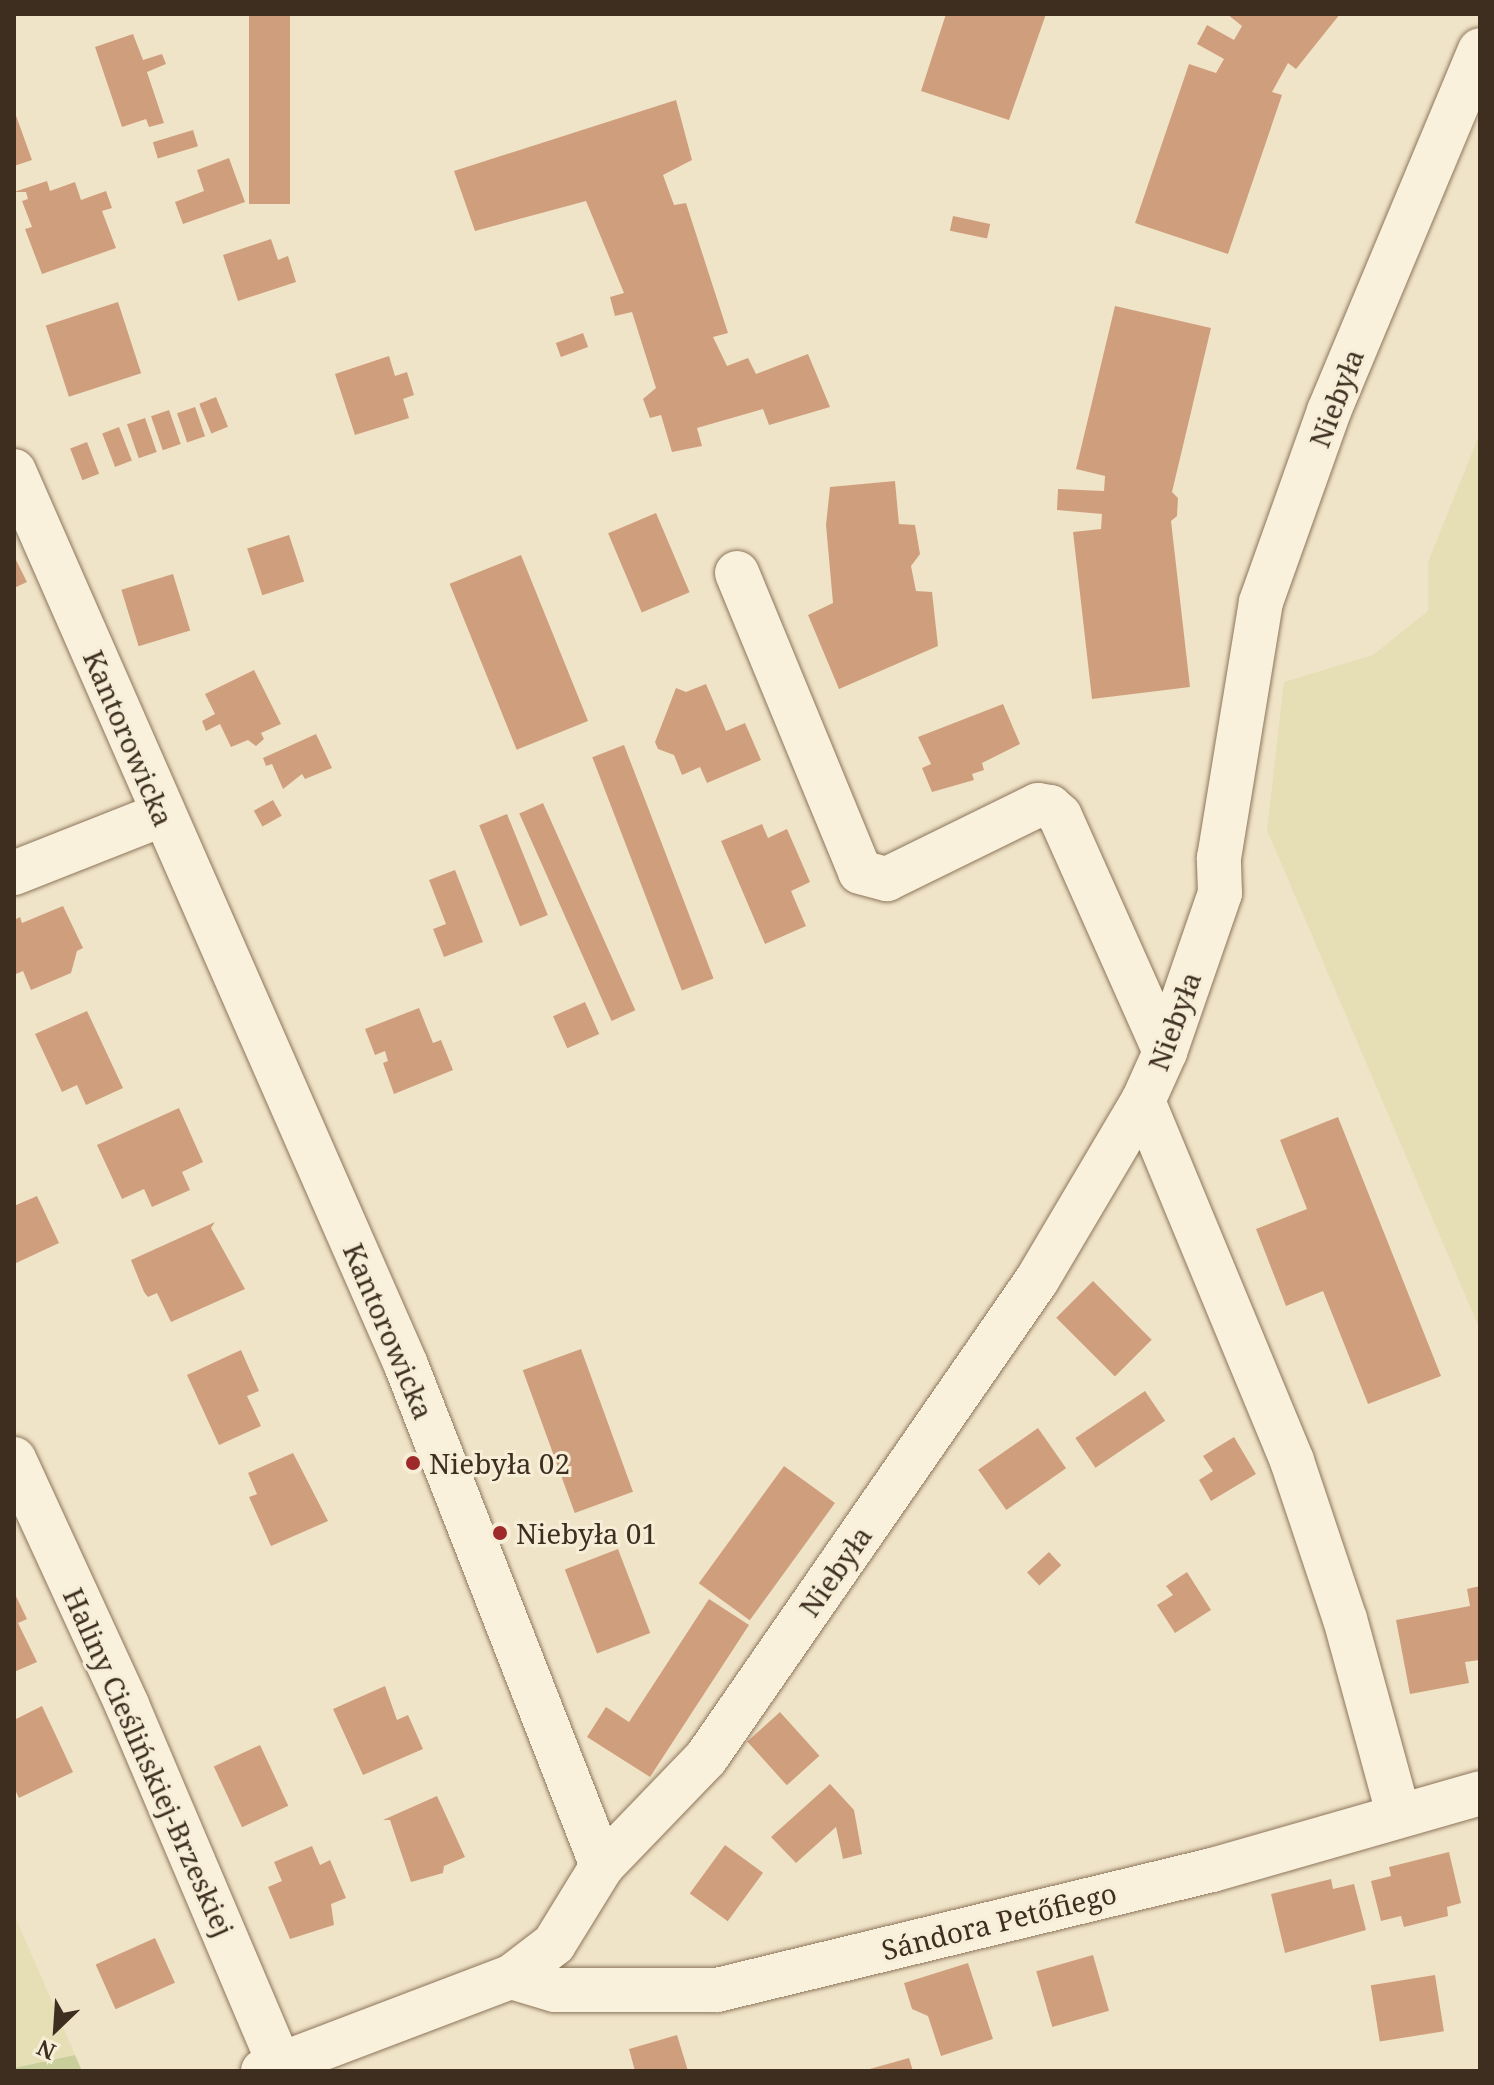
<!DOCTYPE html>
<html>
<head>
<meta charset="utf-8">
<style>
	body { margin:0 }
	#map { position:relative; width:1494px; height:2085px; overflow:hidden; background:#f0e4c8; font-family:"Noto Serif",serif }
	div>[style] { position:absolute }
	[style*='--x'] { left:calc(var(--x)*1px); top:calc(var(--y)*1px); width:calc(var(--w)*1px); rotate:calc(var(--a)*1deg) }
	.farmland>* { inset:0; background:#e6deb5 }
	.green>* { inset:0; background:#c9cf9b }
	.building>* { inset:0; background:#cf9f7d; transform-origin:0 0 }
	.roads { filter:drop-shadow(0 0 2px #8d765c) drop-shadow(0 0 2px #8d765c) }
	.minor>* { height:44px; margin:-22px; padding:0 22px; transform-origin:22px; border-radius:22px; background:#faf1dc }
	.dots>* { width:22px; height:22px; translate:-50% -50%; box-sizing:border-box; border:4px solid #f7eed8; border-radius:50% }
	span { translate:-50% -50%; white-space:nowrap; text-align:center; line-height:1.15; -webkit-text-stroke:6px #f7eed8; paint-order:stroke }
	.street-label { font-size:28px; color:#3d2e20 }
	.poi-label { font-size:28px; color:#3d2e20 }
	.left { translate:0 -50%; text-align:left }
	.frame { position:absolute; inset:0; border:16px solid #3d2e20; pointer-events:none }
	.north { position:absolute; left:16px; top:1989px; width:80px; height:80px; -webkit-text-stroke:6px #f7eed8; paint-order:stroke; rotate:205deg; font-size:22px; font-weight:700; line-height:32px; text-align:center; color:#3d2e20 }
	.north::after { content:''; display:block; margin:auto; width:28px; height:36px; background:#3d2e20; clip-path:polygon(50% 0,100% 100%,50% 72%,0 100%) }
</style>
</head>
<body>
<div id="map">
	<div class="farmland">
		<i style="clip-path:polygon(1480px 433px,1480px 1330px,1267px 830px,1284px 682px,1373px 655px,1428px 611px,1428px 562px)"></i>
		<i style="clip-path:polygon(14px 1914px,75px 2055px,14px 2068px)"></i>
	</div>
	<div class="green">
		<i style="clip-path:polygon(75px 2055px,82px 2071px,14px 2071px,14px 2068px)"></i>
	</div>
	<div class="building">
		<i style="left:249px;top:14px;width:41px;height:190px"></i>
		<i style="clip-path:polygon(946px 14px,1046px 14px,1009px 120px,921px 91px)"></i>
		<i style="clip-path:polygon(1227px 14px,1340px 14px,1296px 69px,1288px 63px,1272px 92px,1282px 95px,1228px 254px,1135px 223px,1189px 64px,1216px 73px,1224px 59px,1197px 44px,1207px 25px,1234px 40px,1242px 26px)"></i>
		<i style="clip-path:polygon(133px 34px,143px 60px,162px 54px,166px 64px,147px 72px,164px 123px,149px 127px,146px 119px,122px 127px,95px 47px)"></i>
		<i style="clip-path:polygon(676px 100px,692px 160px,663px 175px,674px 205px,686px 203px,728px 333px,713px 337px,727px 366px,748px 358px,756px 374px,808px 354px,830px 407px,769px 425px,763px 409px,697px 428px,702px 446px,672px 452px,661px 415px,650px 418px,643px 399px,656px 388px,632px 312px,615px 316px,610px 297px,624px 293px,586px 201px,475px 231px,454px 171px)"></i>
		<i style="clip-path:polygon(14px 110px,32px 160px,14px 166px)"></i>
		<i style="left:193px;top:130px;width:17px;height:42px;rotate:73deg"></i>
		<i style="clip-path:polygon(229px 158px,245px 202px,183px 224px,175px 202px,204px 191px,197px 170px)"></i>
		<i style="clip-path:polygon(47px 181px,50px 191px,75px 182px,81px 200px,106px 191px,112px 208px,102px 211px,116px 248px,42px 274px,25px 229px,32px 227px,22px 201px,28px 199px,26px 192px,14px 192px)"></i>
		<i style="left:953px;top:216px;width:38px;height:15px;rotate:12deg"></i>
		<i style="clip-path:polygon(271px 239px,278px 260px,288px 256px,296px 282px,238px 301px,223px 255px)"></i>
		<i style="left:118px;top:302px;width:75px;height:76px;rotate:72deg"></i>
		<i style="clip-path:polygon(1115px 306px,1211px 328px,1172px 492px,1178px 498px,1177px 516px,1171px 521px,1190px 687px,1092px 699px,1073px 532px,1101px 529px,1102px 514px,1057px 510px,1058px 489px,1104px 491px,1105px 476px,1076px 469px)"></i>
		<i style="left:583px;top:333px;width:15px;height:29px;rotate:70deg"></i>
		<i style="clip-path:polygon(389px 356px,395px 376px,407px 372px,414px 395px,403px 399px,409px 418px,355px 435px,335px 374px)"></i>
		<i style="left:216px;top:397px;width:32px;height:18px;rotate:68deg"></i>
		<i style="left:195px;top:407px;width:31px;height:19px;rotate:71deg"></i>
		<i style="left:169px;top:410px;width:36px;height:19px;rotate:71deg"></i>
		<i style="left:145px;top:418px;width:36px;height:19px;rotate:71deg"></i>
		<i style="left:119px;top:427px;width:36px;height:18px;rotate:69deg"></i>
		<i style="left:87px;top:442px;width:34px;height:18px;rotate:69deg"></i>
		<i style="clip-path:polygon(895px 481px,899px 524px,915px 525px,920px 554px,911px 566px,916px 591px,932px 592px,938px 646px,839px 689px,808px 615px,833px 603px,826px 525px,830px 487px)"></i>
		<i style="left:656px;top:513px;width:86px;height:52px;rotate:67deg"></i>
		<i style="left:289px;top:535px;width:49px;height:44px;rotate:72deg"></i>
		<i style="left:521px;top:555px;width:179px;height:77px;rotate:68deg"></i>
		<i style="clip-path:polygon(14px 556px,27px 582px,14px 588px)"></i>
		<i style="left:173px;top:574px;width:59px;height:54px;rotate:73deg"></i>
		<i style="clip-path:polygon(254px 670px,281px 724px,261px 733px,264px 739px,256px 746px,248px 740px,231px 747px,220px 724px,206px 731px,202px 721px,215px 714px,205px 694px)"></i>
		<i style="clip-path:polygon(706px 684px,726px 731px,745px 723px,761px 760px,707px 783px,700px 767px,682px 775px,674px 755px,658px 749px,655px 742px,676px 688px,686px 692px)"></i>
		<i style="clip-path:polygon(1003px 704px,1020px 744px,982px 763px,984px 770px,972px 774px,974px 780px,932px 792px,922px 768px,931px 764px,918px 737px)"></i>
		<i style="clip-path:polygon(316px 734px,332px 768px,305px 779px,302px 774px,283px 789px,272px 764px,266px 766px,263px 758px)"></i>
		<i style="left:624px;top:745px;width:250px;height:34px;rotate:69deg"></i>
		<i style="left:273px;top:800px;width:18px;height:22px;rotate:61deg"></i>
		<i style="left:543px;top:803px;width:227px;height:26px;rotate:66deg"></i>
		<i style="left:507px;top:814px;width:109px;height:30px;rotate:68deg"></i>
		<i style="clip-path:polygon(762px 824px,768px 838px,787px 829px,810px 882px,791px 891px,806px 926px,765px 944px,721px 841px)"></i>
		<i style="clip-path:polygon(455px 870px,483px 942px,444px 957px,433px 929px,446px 924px,429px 880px)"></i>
		<i style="clip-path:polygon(63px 906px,83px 948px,77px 951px,71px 973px,31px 990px,23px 971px,16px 974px,14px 969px,14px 920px,20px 917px,22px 923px)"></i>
		<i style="left:585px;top:1002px;width:35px;height:35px;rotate:66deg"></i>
		<i style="clip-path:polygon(419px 1008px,433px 1043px,441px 1040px,453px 1070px,394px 1094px,383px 1063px,388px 1061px,385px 1051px,375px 1055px,365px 1029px)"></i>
		<i style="clip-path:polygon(87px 1011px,123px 1088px,86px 1105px,77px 1085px,62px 1092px,35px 1034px)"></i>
		<i style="clip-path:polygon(179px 1108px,203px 1162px,182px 1172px,190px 1190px,152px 1207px,144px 1189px,122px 1199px,97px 1145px)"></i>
		<i style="clip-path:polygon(1338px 1117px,1441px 1376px,1368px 1404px,1323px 1291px,1286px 1306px,1256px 1229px,1307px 1209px,1280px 1140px)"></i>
		<i style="clip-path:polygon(37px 1196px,59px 1243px,14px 1264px,14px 1206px)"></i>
		<i style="clip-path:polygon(215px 1222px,211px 1228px,245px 1289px,171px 1322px,157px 1293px,148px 1297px,144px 1292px,131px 1260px)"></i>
		<i style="left:1093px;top:1281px;width:83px;height:52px;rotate:45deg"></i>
		<i style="left:581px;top:1349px;width:152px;height:62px;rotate:70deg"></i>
		<i style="clip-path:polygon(241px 1350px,259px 1391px,247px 1396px,261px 1426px,219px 1445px,187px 1375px)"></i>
		<i style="left:1145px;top:1391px;width:36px;height:84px;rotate:56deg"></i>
		<i style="left:1038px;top:1428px;width:49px;height:73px;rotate:55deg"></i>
		<i style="clip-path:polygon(1234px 1437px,1256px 1474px,1211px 1501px,1199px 1480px,1213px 1471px,1203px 1456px)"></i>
		<i style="clip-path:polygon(293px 1453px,328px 1521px,271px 1546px,249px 1497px,257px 1494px,248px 1473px)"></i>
		<i style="left:784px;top:1466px;width:63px;height:145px;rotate:36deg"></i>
		<i style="left:618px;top:1549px;width:90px;height:57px;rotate:69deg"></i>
		<i style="left:1049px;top:1552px;width:18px;height:30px;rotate:47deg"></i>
		<i style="clip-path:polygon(1187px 1572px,1211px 1610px,1175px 1633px,1157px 1605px,1173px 1595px,1166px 1586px)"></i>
		<i style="clip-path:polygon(1480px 1586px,1480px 1660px,1465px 1662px,1469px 1683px,1410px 1694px,1396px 1620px,1470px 1606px,1467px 1589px)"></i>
		<i style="clip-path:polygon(14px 1592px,27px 1619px,18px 1623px,37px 1662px,14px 1672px)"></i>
		<i style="clip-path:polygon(709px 1599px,749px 1625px,650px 1777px,587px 1737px,606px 1707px,629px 1722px)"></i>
		<i style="clip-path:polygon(385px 1686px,397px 1720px,408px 1715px,423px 1749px,363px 1775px,333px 1709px)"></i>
		<i style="clip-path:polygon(42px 1706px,73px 1772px,19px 1798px,14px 1788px,14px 1720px)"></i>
		<i style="left:780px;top:1712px;width:59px;height:44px;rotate:48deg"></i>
		<i style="left:260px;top:1745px;width:67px;height:51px;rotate:65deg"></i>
		<i style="clip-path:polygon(830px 1784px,854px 1810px,862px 1854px,843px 1859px,836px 1827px,796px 1863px,771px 1837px)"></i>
		<i style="clip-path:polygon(437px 1796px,465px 1857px,444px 1866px,443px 1873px,411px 1882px,390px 1820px,383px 1820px)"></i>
		<i style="left:725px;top:1845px;width:47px;height:60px;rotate:36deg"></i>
		<i style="clip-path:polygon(312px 1846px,320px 1865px,330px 1860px,346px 1898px,331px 1904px,334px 1925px,290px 1939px,268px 1887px,282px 1881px,274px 1862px)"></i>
		<i style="clip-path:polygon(1449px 1852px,1461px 1903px,1447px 1907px,1448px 1916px,1404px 1927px,1401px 1916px,1381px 1921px,1371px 1881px,1391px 1876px,1389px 1867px)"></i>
		<i style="clip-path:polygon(1331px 1879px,1333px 1889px,1354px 1884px,1366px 1930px,1285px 1953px,1271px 1894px)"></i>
		<i style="left:155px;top:1938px;width:49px;height:65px;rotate:66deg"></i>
		<i style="left:1093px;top:1955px;width:58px;height:59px;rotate:74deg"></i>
		<i style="clip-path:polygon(968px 1963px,993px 2039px,941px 2056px,928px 2016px,912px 2009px,904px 1983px)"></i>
		<i style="left:1435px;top:1975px;width:57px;height:65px;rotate:81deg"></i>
		<i style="clip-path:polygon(677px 2035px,688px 2071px,635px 2071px,629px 2049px)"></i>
		<i style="clip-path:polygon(909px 2058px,913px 2071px,866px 2071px,866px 2070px)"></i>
	</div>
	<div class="roads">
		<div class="minor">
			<i style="--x:14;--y:471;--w:976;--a:66.32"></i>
			<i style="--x:406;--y:1365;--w:538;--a:68.63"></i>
			<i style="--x:737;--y:573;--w:323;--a:67.6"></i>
			<i style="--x:860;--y:872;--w:28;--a:15"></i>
			<i style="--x:887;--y:879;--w:168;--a:-26.1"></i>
			<i style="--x:1038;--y:805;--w:12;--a:9"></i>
			<i style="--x:1050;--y:807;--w:13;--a:42"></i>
			<i style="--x:1060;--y:816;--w:258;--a:66"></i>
			<i style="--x:14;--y:873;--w:158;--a:-21.5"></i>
			<i style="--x:1143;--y:1101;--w:390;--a:67.5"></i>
			<i style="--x:1292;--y:1461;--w:167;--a:71.5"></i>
			<i style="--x:1345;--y:1619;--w:201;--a:74.7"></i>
			<i style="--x:14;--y:1459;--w:271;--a:65.3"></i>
			<i style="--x:127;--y:1705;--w:392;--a:67"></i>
			<i style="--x:511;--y:1977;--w:46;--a:16.5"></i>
			<i style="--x:555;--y:1990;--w:162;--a:0"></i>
			<i style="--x:717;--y:1990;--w:509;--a:-13.63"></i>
			<i style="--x:1212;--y:1870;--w:279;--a:-16"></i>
			<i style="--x:263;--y:2071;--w:265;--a:-20.8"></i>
			<i style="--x:511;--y:1977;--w:54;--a:-37.5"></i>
			<i style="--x:554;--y:1944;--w:92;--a:-58.4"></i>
			<i style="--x:602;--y:1866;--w:150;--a:-46.1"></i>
			<i style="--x:706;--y:1758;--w:581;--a:-55.3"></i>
			<i style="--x:1037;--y:1280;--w:208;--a:-59.4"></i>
			<i style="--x:1143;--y:1101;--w:54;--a:-65.8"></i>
			<i style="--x:1165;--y:1052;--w:168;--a:-70.9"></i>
			<i style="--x:1220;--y:893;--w:35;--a:-92"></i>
			<i style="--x:1219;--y:858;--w:259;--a:-80.7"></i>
			<i style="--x:1261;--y:602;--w:203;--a:-70.4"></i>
			<i style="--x:1329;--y:411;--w:391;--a:-67.3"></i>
		</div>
	</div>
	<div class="dots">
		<i style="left:413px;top:1463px;background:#9e2a2b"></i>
		<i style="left:500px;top:1533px;background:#9e2a2b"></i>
	</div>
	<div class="street-label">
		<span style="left:1336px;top:398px;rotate:-69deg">Niebyła</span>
		<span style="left:129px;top:738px;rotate:67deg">Kantorowicka</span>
		<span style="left:1174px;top:1021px;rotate:-70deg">Niebyła</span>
		<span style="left:389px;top:1331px;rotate:67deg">Kantorowicka</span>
		<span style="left:835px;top:1571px;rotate:-55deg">Niebyła</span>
		<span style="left:149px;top:1762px;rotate:66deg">Haliny Cieślińskiej-Brzeskiej</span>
		<span style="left:999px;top:1921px;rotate:-14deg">Sándora Petőfiego</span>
	</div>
	<div class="poi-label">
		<span class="left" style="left:429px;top:1463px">Niebyła 02</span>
		<span class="left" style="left:516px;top:1533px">Niebyła 01</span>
	</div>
	<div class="frame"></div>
	<div class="north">N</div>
</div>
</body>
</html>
